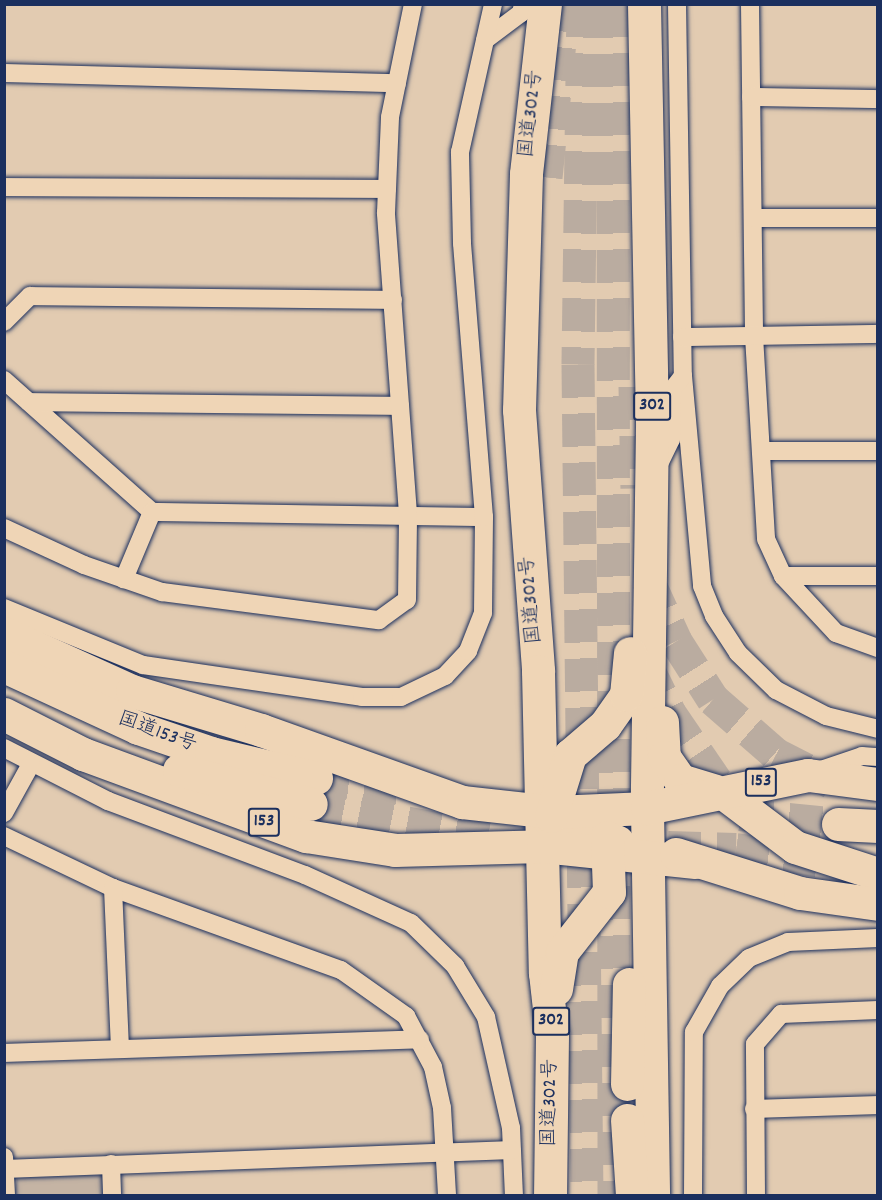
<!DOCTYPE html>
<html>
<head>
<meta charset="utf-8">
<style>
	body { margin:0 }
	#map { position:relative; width:882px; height:1200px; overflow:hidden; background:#e2cbb1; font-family:Dekko,"Klee One",sans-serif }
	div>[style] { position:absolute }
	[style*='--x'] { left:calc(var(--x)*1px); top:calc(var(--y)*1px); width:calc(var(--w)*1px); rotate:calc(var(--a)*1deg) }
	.green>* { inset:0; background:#c5b4a4 }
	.highway-tunnel>* { height:33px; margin-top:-16.5px; transform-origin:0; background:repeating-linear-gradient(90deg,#baaca0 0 33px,transparent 0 49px) }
	.roads { filter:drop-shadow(0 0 2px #1b2f5e) drop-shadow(0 0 2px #1b2f5e) }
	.street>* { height:18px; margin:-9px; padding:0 9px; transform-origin:9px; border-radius:9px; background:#efd5b6 }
	.highway>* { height:33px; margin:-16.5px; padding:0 16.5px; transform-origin:16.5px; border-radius:16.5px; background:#efd5b6 }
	span { translate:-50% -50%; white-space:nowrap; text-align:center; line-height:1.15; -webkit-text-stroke:4.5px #efd5b6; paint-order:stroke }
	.shield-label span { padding:2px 4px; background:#efd5b6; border:2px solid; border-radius:4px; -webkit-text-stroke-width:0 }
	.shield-label { font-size:18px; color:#1b2f5e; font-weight:700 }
	.street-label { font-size:20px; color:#1b2f5e }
	.frame { position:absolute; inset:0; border:6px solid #1b2f5e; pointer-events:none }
</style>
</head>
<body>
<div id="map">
	<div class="green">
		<i style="clip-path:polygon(101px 1172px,107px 1177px,107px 1195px,14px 1195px,18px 1175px)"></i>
	</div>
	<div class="highway-tunnel">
		<i style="--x:583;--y:4;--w:360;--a:90.8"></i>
		<i style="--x:578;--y:364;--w:832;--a:89.38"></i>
		<i style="--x:613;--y:4;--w:1192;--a:89.95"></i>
		<i style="--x:546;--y:177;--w:174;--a:-84.1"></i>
		<i style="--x:635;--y:386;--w:102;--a:88.9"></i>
		<i style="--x:648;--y:580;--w:67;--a:65.3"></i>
		<i style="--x:676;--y:641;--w:69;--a:57.5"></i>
		<i style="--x:713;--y:699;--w:84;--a:41.1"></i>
		<i style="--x:776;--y:754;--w:62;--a:27"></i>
		<i style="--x:646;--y:664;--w:55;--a:63.9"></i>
		<i style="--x:670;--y:713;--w:99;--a:55.7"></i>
		<i style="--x:316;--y:778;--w:89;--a:6.5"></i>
		<i style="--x:311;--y:804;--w:180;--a:10.9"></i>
		<i style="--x:740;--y:814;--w:99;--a:5.8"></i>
		<i style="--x:668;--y:847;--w:68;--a:1.7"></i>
		<i style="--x:736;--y:849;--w:87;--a:7.9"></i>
	</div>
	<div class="roads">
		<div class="street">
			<i style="--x:677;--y:4;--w:372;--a:89.1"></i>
			<i style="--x:683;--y:376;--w:211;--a:84.8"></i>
			<i style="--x:702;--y:586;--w:32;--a:68"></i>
			<i style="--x:714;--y:616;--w:44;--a:57"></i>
			<i style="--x:738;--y:653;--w:53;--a:44.2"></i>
			<i style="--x:776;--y:690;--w:56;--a:27.5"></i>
			<i style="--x:826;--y:716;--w:54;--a:14"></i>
			<i style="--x:750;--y:4;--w:332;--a:89.3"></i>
			<i style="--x:754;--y:336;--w:203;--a:86.6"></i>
			<i style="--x:766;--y:539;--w:41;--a:65.3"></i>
			<i style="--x:783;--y:576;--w:78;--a:47.1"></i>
			<i style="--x:836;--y:633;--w:45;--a:19.7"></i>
			<i style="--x:485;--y:40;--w:45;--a:-36.9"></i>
			<i style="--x:521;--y:13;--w:9;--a:-77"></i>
			<i style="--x:4;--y:73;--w:393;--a:1.5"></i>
			<i style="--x:751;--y:97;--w:127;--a:0.9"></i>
			<i style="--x:4;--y:187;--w:383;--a:0.3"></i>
			<i style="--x:753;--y:218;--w:125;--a:0"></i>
			<i style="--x:4;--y:322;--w:37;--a:-45"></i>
			<i style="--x:30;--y:296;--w:363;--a:0.6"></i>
			<i style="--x:682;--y:337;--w:196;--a:-0.9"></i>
			<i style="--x:4;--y:380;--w:198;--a:41.7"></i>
			<i style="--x:152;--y:512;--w:73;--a:112.7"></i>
			<i style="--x:29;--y:402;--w:371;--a:0.6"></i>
			<i style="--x:761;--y:451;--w:117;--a:0"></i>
			<i style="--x:658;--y:466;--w:30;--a:-64"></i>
			<i style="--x:671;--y:439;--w:49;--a:-88.8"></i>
			<i style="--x:672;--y:390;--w:18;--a:-52"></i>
			<i style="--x:152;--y:512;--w:332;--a:0.9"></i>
			<i style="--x:4;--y:528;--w:88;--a:24.8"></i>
			<i style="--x:84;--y:565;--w:83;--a:19.1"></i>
			<i style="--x:162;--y:592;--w:219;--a:7.4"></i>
			<i style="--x:379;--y:620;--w:34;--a:-36"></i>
			<i style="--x:407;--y:600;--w:86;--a:-89.3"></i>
			<i style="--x:408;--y:514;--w:302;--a:-94.2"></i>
			<i style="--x:386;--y:213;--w:96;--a:-87.6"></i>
			<i style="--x:390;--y:117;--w:115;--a:-78.5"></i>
			<i style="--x:783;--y:576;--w:95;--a:0"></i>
			<i style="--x:4;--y:608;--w:150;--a:22.3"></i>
			<i style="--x:143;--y:665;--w:221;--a:8.3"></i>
			<i style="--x:362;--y:697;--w:39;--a:0"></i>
			<i style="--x:401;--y:697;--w:49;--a:-25.5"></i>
			<i style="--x:445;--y:676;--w:34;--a:-47"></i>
			<i style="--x:468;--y:651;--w:41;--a:-68.5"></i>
			<i style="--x:483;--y:613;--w:96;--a:-89.4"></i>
			<i style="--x:484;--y:517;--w:275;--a:-94.6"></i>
			<i style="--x:462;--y:243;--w:91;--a:-91.3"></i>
			<i style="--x:460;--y:152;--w:152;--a:-77.4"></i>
			<i style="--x:4;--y:748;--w:117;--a:27"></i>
			<i style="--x:108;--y:801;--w:210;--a:20.6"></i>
			<i style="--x:305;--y:875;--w:116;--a:24.4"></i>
			<i style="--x:411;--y:923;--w:62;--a:44.3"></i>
			<i style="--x:455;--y:966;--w:60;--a:58.7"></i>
			<i style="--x:486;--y:1017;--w:114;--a:77.3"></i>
			<i style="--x:511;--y:1128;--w:68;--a:87.5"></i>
			<i style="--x:818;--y:771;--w:46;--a:-18.8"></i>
			<i style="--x:862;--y:756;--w:16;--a:4"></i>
			<i style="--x:4;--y:813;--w:56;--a:-61.1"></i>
			<i style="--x:4;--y:836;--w:121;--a:25.5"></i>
			<i style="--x:113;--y:888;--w:242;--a:19.8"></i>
			<i style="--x:341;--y:970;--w:80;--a:35.3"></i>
			<i style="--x:406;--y:1016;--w:58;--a:62.1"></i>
			<i style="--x:433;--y:1067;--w:42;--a:77.6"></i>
			<i style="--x:442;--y:1108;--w:88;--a:86.7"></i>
			<i style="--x:113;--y:888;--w:161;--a:87.5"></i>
			<i style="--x:4;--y:1053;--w:416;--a:-1.9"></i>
			<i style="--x:754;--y:1109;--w:124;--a:-1.8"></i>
			<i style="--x:4;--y:1157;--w:39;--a:87"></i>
			<i style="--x:111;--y:1164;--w:32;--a:88"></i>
			<i style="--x:4;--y:1169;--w:508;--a:-2.14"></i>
			<i style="--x:693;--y:1196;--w:164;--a:-89.7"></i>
			<i style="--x:694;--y:1032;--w:53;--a:-60.5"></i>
			<i style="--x:720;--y:986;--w:40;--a:-44"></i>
			<i style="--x:749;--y:958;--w:42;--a:-22.3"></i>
			<i style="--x:788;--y:942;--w:90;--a:-2.5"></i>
			<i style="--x:756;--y:1196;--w:152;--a:-90.4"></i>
			<i style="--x:755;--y:1044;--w:40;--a:-49"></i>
			<i style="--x:781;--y:1014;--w:97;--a:-2.4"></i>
		</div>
		<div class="highway">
			<i style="--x:545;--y:4;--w:171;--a:96.4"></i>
			<i style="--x:526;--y:174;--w:236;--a:91.7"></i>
			<i style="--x:519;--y:410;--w:262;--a:85.8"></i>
			<i style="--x:538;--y:671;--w:302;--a:88.7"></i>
			<i style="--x:545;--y:973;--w:62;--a:83.6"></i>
			<i style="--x:552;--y:1035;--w:161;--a:90.7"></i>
			<i style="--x:644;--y:4;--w:423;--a:88.9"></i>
			<i style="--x:652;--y:427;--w:381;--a:90.8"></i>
			<i style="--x:647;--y:808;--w:388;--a:89.1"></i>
			<i style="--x:4;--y:633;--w:141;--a:24.4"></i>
			<i style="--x:132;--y:691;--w:135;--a:16.8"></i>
			<i style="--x:261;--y:730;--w:214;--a:19.7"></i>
			<i style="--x:462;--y:802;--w:91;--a:6.3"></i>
			<i style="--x:552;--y:812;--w:72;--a:24.4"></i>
			<i style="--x:4;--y:666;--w:148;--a:24.8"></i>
			<i style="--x:138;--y:728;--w:77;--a:18.9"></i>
			<i style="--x:211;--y:753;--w:108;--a:13.4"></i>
			<i style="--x:4;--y:714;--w:89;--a:26.9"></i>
			<i style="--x:83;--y:754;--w:238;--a:20.2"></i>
			<i style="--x:306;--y:836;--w:90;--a:8.9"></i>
			<i style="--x:395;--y:850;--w:148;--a:-1.5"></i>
			<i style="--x:543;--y:846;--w:153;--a:6"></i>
			<i style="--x:662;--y:722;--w:35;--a:87"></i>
			<i style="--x:664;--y:757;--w:28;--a:55"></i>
			<i style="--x:680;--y:780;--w:37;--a:17"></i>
			<i style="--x:179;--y:770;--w:136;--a:14.4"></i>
			<i style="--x:726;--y:795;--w:86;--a:37"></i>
			<i style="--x:795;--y:847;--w:87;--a:18"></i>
			<i style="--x:554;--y:812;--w:93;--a:-2.5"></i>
			<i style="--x:647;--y:808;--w:164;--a:-11.6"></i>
			<i style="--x:808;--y:775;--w:71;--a:7.3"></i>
			<i style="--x:551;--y:816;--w:64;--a:-72.7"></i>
			<i style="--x:570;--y:755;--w:46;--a:-40.6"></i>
			<i style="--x:605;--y:725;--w:37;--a:-55"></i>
			<i style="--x:626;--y:695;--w:42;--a:-84.6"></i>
			<i style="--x:838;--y:824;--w:40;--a:2.9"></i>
			<i style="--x:676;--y:854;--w:130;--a:17.5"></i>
			<i style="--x:800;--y:893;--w:79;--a:8"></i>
			<i style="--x:556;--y:989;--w:37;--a:-81"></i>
			<i style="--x:562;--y:952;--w:76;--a:-51.9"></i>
			<i style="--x:609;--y:892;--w:55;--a:-92.1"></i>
			<i style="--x:627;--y:1084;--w:100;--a:-88.9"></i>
			<i style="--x:627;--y:1120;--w:76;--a:86.2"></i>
		</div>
	</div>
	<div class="shield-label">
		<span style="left:652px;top:406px">302</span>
		<span style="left:761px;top:782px">153</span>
		<span style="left:264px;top:822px">153</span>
		<span style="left:551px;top:1021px">302</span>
	</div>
	<div class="street-label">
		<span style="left:532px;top:114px;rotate:-84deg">国道302号</span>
		<span style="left:532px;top:600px;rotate:-95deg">国道302号</span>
		<span style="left:157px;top:733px;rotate:20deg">国道153号</span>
		<span style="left:551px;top:1103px;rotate:-89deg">国道302号</span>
	</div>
	<div class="frame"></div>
</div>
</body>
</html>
